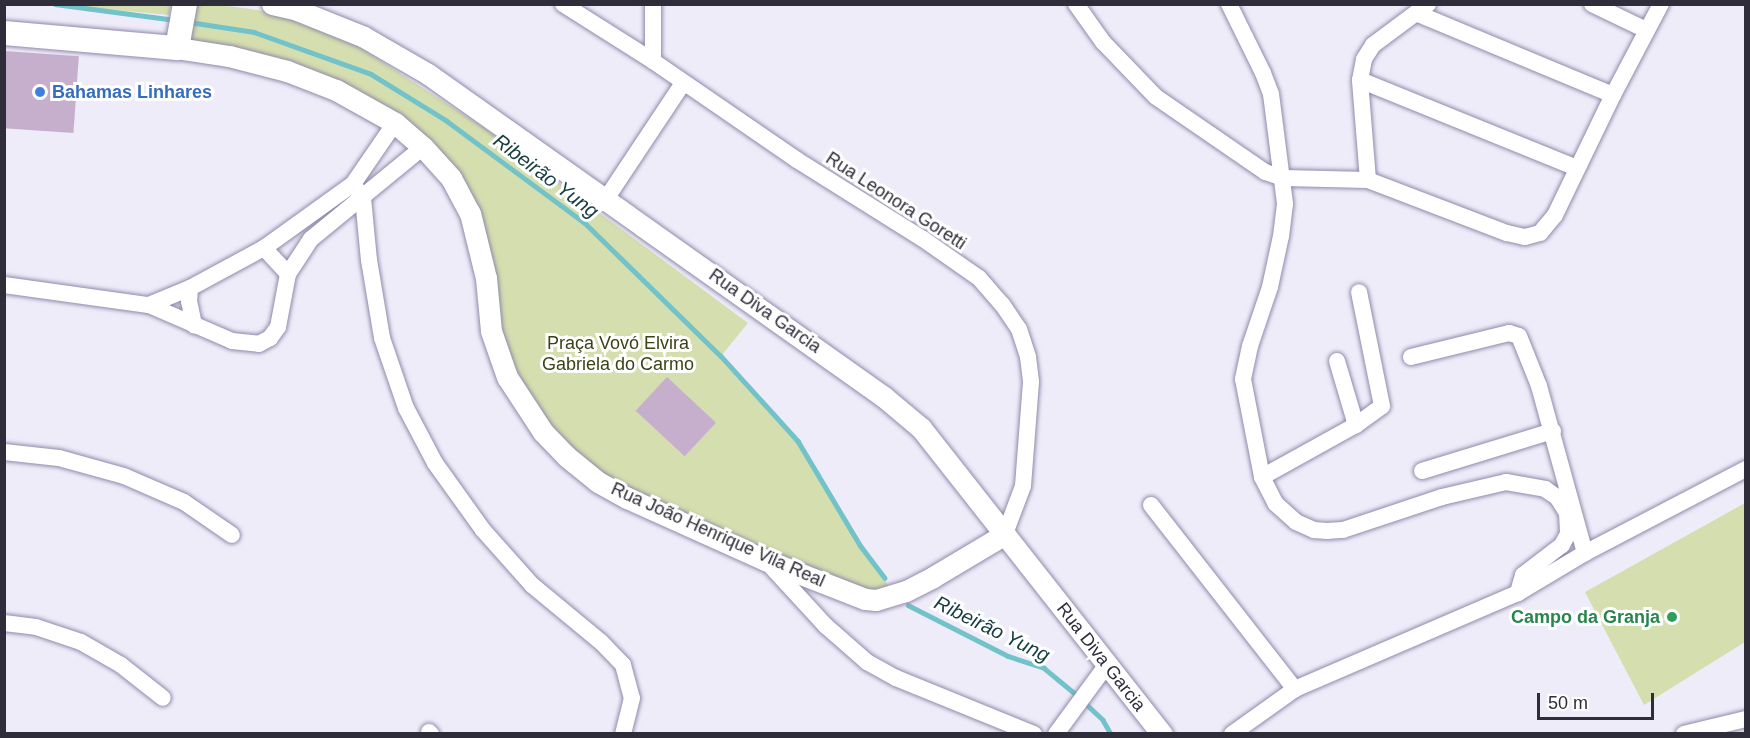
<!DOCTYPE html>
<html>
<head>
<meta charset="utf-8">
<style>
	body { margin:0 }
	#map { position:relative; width:1750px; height:738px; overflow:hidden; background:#efecfa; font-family:Helvetica,sans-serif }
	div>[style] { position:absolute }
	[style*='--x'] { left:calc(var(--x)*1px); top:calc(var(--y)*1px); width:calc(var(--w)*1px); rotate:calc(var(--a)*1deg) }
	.green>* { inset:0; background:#d5deae }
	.stream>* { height:4.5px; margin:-2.25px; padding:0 2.25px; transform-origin:2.25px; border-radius:2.25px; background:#72c3c9 }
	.building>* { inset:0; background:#c6afcc; transform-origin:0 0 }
	.roads { filter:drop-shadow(0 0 2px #908aaa) drop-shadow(0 0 2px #908aaa) }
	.minor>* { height:16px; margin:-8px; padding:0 8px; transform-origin:8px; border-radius:8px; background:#fff }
	.tertiary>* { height:21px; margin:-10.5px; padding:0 10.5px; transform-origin:10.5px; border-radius:10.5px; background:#fff }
	.secondary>* { height:24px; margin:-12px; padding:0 12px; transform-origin:12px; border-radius:12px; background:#fff }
	.dots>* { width:16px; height:16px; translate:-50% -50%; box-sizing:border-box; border:3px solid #fff; border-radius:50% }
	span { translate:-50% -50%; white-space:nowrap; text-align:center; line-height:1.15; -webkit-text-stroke:6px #fff; paint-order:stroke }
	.shop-label { font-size:18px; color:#366cbe; font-weight:700 }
	.left { translate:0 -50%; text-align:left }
	.street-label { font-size:18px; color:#2f2d3a }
	.park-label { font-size:18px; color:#3b4215 }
	.leisure-label { font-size:18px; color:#27864d; font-weight:700 }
	.right { translate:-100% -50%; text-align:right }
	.water-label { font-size:20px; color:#163e40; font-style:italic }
	.frame { position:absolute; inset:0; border:6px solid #2f2d3a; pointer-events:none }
	.scale { position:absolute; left:1537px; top:693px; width:117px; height:27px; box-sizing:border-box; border:3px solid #2f2d3a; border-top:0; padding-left:8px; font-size:18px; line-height:21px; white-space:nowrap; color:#2f2d3a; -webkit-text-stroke:4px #fff; paint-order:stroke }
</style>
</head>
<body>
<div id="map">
	<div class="green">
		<i style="clip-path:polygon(193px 4px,220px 5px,258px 10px,299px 20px,356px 45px,483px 127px,748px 323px,721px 356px,798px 441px,893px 593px,871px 593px,629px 495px,573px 458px,509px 368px,471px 214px,407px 143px,336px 97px,188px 47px)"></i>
		<i style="clip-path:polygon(64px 5px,171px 5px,169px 15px)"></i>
		<i style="clip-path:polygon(1745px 503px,1745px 642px,1644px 705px,1585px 592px)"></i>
	</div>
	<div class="stream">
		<i style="--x:55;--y:4;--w:121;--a:7.6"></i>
		<i style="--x:189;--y:22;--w:66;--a:8.7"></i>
		<i style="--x:254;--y:32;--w:124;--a:19.7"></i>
		<i style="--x:371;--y:74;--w:89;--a:31.7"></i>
		<i style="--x:447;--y:121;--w:172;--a:36.5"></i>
		<i style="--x:585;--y:223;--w:190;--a:44.4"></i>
		<i style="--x:721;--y:356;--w:115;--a:47.8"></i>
		<i style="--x:798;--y:441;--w:121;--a:59.2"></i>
		<i style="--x:860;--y:545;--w:41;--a:52.9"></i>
		<i style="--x:908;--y:605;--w:112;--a:27"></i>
		<i style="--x:1008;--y:656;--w:38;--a:18"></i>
		<i style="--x:1044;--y:668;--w:44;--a:39.5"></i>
		<i style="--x:1084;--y:702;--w:26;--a:43"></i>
		<i style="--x:1103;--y:720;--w:16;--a:60"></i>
	</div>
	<div class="building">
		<i style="left:4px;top:51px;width:75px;height:77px;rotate:4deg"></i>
		<i style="left:667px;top:377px;width:67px;height:46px;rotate:43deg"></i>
	</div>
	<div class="roads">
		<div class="minor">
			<i style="--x:563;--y:4;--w:107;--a:32.3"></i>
			<i style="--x:653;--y:61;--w:175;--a:34.5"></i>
			<i style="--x:797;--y:160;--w:149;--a:32.1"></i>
			<i style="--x:923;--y:239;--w:68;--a:34.9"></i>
			<i style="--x:979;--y:278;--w:35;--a:49"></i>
			<i style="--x:1002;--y:304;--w:30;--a:56"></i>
			<i style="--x:1019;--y:329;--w:29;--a:72"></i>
			<i style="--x:1028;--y:357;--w:25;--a:83"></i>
			<i style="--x:1031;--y:382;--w:104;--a:94.4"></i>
			<i style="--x:1023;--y:486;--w:51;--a:110.6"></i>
			<i style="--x:1076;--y:4;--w:47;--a:54.6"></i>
			<i style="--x:1103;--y:42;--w:76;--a:46.1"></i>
			<i style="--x:1156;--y:97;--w:132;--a:34.5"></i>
			<i style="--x:1265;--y:172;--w:19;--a:18"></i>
			<i style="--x:1283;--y:178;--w:85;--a:1.3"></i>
			<i style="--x:1368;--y:180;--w:149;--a:20.9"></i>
			<i style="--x:1507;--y:233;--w:18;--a:13"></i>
			<i style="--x:1525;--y:237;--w:16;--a:-15"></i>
			<i style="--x:1540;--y:233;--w:23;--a:-50"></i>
			<i style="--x:1555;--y:215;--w:133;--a:-64.2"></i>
			<i style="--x:1613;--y:95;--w:103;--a:-62.2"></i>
			<i style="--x:1229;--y:4;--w:77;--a:63.8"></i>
			<i style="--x:1263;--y:73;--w:22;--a:69"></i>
			<i style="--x:1271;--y:94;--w:111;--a:82.7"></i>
			<i style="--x:1285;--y:204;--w:32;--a:97"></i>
			<i style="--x:1281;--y:236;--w:52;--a:102.2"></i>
			<i style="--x:1270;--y:287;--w:62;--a:108.7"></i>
			<i style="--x:1250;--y:346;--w:34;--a:102"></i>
			<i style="--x:1243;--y:379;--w:100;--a:79"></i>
			<i style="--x:1262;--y:477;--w:30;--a:63"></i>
			<i style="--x:1276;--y:504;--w:27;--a:42"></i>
			<i style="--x:1296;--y:522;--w:20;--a:24"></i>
			<i style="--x:1314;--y:530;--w:13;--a:4"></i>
			<i style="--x:1327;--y:531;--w:16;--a:-4"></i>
			<i style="--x:1343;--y:530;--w:104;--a:-18.4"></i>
			<i style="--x:1442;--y:497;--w:66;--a:-13.2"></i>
			<i style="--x:1506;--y:482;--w:40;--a:10"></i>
			<i style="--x:1545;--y:489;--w:14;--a:34"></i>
			<i style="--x:1557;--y:497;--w:19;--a:58"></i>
			<i style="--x:1567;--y:513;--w:21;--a:87"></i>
			<i style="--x:1568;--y:534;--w:13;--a:119"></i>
			<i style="--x:1562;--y:545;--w:49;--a:142.4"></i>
			<i style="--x:1523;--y:575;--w:19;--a:106"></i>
			<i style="--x:1592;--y:4;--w:60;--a:25.7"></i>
			<i style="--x:1416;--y:13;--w:213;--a:22.6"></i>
			<i style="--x:653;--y:61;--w:57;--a:-90"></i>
			<i style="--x:1360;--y:80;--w:234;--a:22.1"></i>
			<i style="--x:1368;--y:180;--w:100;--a:-94.6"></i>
			<i style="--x:1360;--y:80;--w:21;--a:-79"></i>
			<i style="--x:1364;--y:59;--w:17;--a:-57"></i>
			<i style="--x:1373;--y:45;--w:69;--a:-36.7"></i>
			<i style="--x:353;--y:184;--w:17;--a:54"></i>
			<i style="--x:363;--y:198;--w:62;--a:84.5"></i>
			<i style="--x:369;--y:260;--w:79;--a:80.5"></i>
			<i style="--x:382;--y:338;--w:74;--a:71.1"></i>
			<i style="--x:406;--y:408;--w:62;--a:62.2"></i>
			<i style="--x:435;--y:463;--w:82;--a:54.4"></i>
			<i style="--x:483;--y:530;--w:74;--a:48.3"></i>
			<i style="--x:532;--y:585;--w:89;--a:39.6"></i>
			<i style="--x:601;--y:642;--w:32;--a:46"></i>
			<i style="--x:623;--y:665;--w:34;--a:75"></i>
			<i style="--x:632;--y:698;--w:37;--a:104"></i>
			<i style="--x:606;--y:199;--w:139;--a:-56.4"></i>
			<i style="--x:264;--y:248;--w:35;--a:47"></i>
			<i style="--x:4;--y:285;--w:146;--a:7.9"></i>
			<i style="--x:149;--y:305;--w:90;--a:23.4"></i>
			<i style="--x:232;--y:341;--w:27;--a:6"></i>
			<i style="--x:259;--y:344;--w:13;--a:-29"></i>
			<i style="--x:270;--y:338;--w:14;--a:-54"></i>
			<i style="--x:278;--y:327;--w:54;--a:-79.3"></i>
			<i style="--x:288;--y:274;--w:42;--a:-56.7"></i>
			<i style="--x:311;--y:239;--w:145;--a:-39.4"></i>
			<i style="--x:190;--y:288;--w:13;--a:94"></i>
			<i style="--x:189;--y:301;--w:25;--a:78"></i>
			<i style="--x:149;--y:305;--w:44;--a:-22.5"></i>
			<i style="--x:190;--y:288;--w:84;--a:-28.4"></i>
			<i style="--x:264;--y:248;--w:110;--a:-35.7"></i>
			<i style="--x:353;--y:184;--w:74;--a:-55.5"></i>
			<i style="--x:1411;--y:357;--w:101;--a:-13.8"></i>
			<i style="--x:1509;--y:333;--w:10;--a:17"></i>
			<i style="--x:1519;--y:336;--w:54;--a:68.2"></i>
			<i style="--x:1539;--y:386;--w:173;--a:74.6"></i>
			<i style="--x:1337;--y:361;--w:67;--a:73.5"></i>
			<i style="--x:4;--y:452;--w:55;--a:6.2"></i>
			<i style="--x:59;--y:458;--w:67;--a:15.5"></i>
			<i style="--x:124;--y:476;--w:65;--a:23.4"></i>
			<i style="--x:184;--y:502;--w:58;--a:34.5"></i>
			<i style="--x:1422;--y:471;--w:137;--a:-17"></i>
			<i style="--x:1262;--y:477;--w:107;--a:-29"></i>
			<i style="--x:1356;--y:425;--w:32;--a:-36"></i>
			<i style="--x:1382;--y:406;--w:116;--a:-101.4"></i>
			<i style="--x:1151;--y:505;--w:234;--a:52"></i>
			<i style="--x:768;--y:563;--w:86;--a:47.4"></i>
			<i style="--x:826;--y:626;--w:55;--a:41.3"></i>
			<i style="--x:867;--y:662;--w:33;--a:29"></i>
			<i style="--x:896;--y:678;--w:149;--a:22.1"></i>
			<i style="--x:4;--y:623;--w:32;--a:7"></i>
			<i style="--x:36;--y:627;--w:47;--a:18.4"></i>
			<i style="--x:81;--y:642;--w:46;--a:29.9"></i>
			<i style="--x:121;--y:665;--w:53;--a:38.2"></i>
			<i style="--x:429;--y:732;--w:3;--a:45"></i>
			<i style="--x:1056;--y:734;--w:84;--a:-53.7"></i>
			<i style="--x:1232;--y:734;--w:77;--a:-35.5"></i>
			<i style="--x:1295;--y:689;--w:243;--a:-23.3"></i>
			<i style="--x:1518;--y:593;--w:78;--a:-30.8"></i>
			<i style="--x:1585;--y:553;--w:182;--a:-27.6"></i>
			<i style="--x:1684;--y:734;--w:64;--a:-13.6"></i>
		</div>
		<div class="tertiary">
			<i style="--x:272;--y:4;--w:26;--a:13"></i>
			<i style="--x:297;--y:10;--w:72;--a:21.9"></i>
			<i style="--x:364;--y:37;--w:74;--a:30"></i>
			<i style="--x:428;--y:74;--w:559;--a:35.31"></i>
			<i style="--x:884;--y:397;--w:48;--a:40"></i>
			<i style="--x:921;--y:428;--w:390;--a:51.8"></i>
			<i style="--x:177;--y:48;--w:53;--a:8.7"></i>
			<i style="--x:229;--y:56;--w:60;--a:14.5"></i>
			<i style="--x:287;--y:71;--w:53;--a:21.2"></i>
			<i style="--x:336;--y:90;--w:68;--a:29.2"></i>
			<i style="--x:395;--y:123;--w:37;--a:41"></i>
			<i style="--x:423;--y:147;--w:42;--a:47.9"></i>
			<i style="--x:451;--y:178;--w:40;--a:62"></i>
			<i style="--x:470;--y:213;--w:67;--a:76.2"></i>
			<i style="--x:486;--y:278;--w:53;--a:84.6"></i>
			<i style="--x:491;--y:331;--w:49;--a:70.8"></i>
			<i style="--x:507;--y:377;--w:66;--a:56.8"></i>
			<i style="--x:543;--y:432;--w:33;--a:46"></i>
			<i style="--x:566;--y:456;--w:41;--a:39.1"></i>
			<i style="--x:598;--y:482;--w:33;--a:29"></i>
			<i style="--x:627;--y:498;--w:151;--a:24.2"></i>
			<i style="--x:765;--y:560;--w:107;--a:21.3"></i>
			<i style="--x:865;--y:599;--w:11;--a:5"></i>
			<i style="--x:876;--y:600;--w:31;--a:-17"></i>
			<i style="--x:906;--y:591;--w:30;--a:-27"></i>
			<i style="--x:933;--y:577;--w:84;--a:-30.8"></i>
		</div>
		<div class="secondary">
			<i style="--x:4;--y:33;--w:174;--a:5"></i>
			<i style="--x:177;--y:48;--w:45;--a:-79.7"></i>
		</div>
	</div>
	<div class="dots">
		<i style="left:40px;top:92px;background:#3f7fe0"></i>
		<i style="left:1672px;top:617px;background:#2e9e5b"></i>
	</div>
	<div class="shop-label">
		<span class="left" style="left:52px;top:92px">Bahamas Linhares</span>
	</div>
	<div class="street-label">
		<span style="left:896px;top:201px;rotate:33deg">Rua Leonora Goretti</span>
		<span style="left:765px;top:311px;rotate:35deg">Rua Diva Garcia</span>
		<span style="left:718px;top:535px;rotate:24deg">Rua João Henrique Vila Real</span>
		<span style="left:1101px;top:657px;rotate:52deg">Rua Diva Garcia</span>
	</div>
	<div class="park-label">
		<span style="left:618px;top:354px">Praça Vovó Elvira<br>Gabriela do Carmo</span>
	</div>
	<div class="leisure-label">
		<span class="right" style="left:1660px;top:617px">Campo da Granja</span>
	</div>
	<div class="water-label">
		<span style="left:546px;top:176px;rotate:37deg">Ribeirão Yung</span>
		<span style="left:992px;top:629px;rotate:26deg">Ribeirão Yung</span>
	</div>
	<div class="frame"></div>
	<div class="scale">50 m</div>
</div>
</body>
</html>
